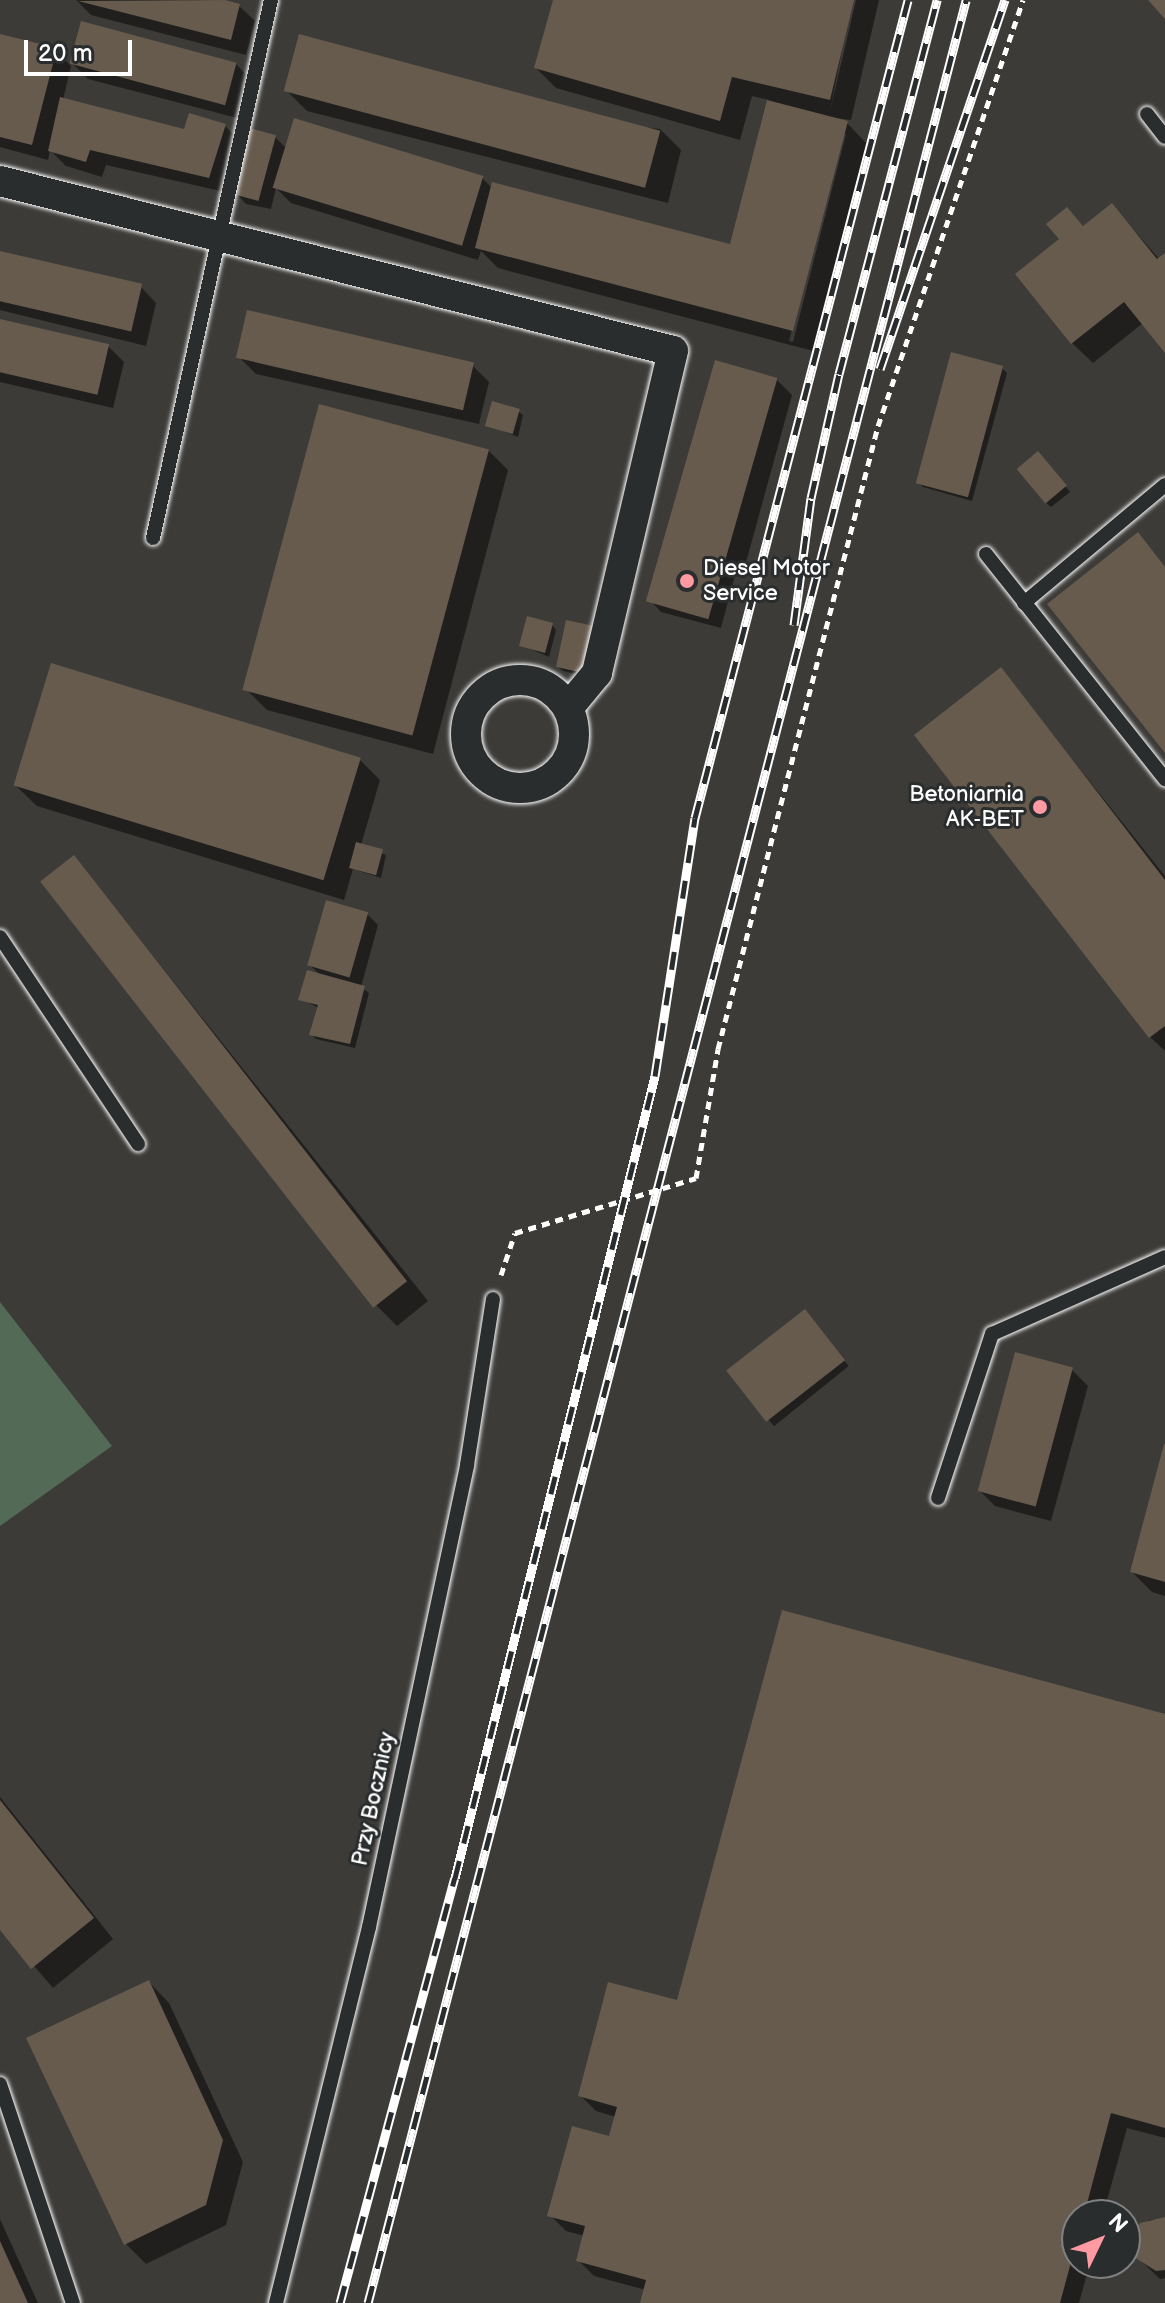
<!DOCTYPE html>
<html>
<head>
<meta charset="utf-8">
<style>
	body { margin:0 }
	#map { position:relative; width:1165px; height:2303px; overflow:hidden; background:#3c3b38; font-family:"Balsamiq Sans",sans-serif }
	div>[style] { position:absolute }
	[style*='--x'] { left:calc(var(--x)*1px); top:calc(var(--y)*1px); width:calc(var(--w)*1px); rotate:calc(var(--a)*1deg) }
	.green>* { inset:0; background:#536a56 }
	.shadow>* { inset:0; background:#0007; transform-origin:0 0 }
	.building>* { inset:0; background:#675b4e; transform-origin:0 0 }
	.path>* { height:5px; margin-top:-2.5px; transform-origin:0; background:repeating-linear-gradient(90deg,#fff 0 8px,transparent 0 14px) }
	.roads { filter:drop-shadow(0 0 2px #fff) drop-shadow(0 0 2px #fff) }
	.service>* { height:14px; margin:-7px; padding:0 7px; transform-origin:7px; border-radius:7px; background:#2a2d2e }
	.minor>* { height:30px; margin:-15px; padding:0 15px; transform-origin:15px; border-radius:15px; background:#2a2d2e }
	.minor>.ring { margin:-15px; padding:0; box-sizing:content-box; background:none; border:30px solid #2a2d2e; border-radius:50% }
	.rail>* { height:9px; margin-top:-4.5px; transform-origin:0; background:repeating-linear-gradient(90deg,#2a2d2e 0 18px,#fff 0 36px); box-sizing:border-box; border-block:2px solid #fff }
	.dots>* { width:22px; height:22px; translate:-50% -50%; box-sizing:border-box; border:4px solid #2a2d2e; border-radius:50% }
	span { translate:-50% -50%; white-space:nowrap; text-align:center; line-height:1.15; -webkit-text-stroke:6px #2a2d2e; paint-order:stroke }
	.poi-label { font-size:22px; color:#fff }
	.left { translate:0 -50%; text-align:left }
	.right { translate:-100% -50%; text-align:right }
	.street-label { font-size:22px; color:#fff }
	.north { position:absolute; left:1061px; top:2199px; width:80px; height:80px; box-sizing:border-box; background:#2a2d2e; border:2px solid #7f8182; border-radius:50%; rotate:47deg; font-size:22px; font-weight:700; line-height:32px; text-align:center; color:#fff }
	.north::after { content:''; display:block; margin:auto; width:28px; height:36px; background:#ff9aa2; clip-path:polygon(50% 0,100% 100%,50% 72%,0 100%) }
	.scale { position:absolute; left:24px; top:40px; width:108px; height:36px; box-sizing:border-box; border:4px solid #fff; border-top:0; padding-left:10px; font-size:24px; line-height:28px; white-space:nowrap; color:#fff; -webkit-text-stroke:6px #2a2d2e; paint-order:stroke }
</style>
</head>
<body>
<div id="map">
	<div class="green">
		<i style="clip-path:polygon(0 1302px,112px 1446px,0 1526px)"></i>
	</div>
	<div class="shadow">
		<i style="clip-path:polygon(76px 0,217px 0,239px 6px,255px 21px,246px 55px,91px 15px)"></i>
		<i style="clip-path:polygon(evenodd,555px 0,852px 0,830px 111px,856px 0,879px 0,851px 120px,819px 116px,847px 123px,867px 144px,813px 351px,498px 268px,481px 251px,478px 260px,291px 203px,276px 188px,271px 209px,246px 204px,236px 193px,275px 137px,287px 149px,482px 178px,492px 188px,731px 246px,769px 100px,752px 96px,740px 140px,556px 88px,536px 68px,555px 0,842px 134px,846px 134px,793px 342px,789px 341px,842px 134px)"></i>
		<i style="clip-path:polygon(0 36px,56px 50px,71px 66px,63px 100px,186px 132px,225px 126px,241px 142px,225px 192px,106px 165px,102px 177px,66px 166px,50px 150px,48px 160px,0 147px)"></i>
		<i style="clip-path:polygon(72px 63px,236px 64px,251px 80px,241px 119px,88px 79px)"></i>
		<i style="clip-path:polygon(286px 90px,660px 129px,681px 150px,668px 203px,307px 111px)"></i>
		<i style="clip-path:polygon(1112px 205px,1160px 260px,1165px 256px,1165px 350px,1143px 323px,1093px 363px,1072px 343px,1062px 240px,1067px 210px,1084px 227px)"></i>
		<i style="clip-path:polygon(0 253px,141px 287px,156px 303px,146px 346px,0 310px)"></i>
		<i style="clip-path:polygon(0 321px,108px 346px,124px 362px,113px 408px,0 382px)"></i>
		<i style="clip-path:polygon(240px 358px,473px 366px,489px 382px,479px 424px,256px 374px)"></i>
		<i style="clip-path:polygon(1002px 368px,1007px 373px,972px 501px,923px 487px,918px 482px)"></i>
		<i style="clip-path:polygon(776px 379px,792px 395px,742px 577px,735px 575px,721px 628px,661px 612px,651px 601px)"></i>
		<i style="clip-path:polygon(518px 411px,523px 415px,518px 437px,488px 425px)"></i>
		<i style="clip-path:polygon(488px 450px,508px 470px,433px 754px,267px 710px,246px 689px)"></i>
		<i style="clip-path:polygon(1042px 458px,1070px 492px,1051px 507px,1046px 503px)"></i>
		<i style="clip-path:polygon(552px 625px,556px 630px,549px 657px,521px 645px)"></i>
		<i style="clip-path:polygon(593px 628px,588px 677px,563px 671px,558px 667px)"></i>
		<i style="clip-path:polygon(1001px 670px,1165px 876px,1165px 1051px,1150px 1037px)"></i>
		<i style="clip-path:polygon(360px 760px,380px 780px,361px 845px,386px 855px,381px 878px,353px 869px,344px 900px,37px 806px,16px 786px)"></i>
		<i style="clip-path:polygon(74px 857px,428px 1301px,397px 1326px,376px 1305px)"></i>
		<i style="clip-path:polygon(367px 914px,378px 925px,361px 987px,369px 993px,355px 1048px,316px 1039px,311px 1034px,319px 1008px,301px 999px,320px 975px,310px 965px)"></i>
		<i style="left:809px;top:1317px;width:63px;height:96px;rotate:51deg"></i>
		<i style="clip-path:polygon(1072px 1370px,1088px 1386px,1051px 1521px,995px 1506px,979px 1490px)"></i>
		<i style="clip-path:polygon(1165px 1448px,1165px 1596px,1152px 1592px,1132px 1572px)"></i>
		<i style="clip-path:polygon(1165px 1716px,1165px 2138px,1127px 2128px,1103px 2215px,1077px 2215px,1077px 2263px,1090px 2263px,1079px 2303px,642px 2303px,646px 2290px,594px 2276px,578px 2260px,585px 2236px,566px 2231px,550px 2215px,611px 2139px,616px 2117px,596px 2111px,580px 2095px,678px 2003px)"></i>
		<i style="clip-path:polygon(0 1797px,113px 1939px,53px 1988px,0 1926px)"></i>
		<i style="clip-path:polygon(149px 1982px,169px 2003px,243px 2162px,226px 2225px,146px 2264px,126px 2244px)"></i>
		<i style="clip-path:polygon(0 2219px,38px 2303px,0 2303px)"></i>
		<i style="clip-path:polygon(1165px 2219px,1165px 2278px,1160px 2279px,1136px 2256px,1136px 2232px,1149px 2220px)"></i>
	</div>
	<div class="building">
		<i style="clip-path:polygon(225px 0,240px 4px,231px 40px,78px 1px)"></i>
		<i style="clip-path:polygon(553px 0,854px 0,830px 100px,732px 77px,720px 121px,534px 68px)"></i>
		<i style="clip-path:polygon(1148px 0,1165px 0,1165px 19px)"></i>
		<i style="left:81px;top:21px;width:161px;height:44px;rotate:15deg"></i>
		<i style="clip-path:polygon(0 34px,57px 48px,32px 145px,0 137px)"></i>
		<i style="left:299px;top:34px;width:374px;height:59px;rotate:15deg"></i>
		<i style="clip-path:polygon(60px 97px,184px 129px,189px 113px,226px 124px,209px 178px,90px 150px,86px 162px,48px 151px)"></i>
		<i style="clip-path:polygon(767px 100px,848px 121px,793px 331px,475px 248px,492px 182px,730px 244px)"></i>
		<i style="left:294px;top:118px;width:198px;height:73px;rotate:17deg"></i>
		<i style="left:249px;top:128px;width:28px;height:68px;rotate:15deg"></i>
		<i style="clip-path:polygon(1112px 203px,1157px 259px,1165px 253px,1165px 353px,1124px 302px,1071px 344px,1015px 274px,1059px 239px,1046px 224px,1067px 207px,1083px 226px)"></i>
		<i style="left:0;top:251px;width:146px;height:49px;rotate:13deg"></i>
		<i style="left:247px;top:310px;width:233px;height:49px;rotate:13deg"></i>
		<i style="left:0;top:319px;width:112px;height:52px;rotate:13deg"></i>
		<i style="left:951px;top:352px;width:54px;height:136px;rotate:15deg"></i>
		<i style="left:715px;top:360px;width:65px;height:251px;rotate:16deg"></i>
		<i style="left:492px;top:401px;width:29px;height:26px;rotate:16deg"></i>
		<i style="left:319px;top:404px;width:176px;height:296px;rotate:15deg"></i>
		<i style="left:1038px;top:451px;width:45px;height:28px;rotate:50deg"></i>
		<i style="clip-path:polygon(1138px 532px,1165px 567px,1165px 753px,1047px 604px)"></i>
		<i style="left:527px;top:616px;width:27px;height:31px;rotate:15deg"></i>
		<i style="left:566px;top:620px;width:29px;height:48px;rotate:12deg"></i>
		<i style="left:51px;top:663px;width:324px;height:128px;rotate:17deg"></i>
		<i style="clip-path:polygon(1001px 667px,1165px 880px,1165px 1026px,1149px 1038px,914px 735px)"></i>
		<i style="left:356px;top:842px;width:28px;height:27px;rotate:15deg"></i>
		<i style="left:74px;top:855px;width:541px;height:43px;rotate:52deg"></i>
		<i style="left:326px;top:900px;width:44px;height:68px;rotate:16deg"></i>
		<i style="clip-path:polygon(307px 970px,365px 986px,350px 1044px,309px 1035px,318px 1005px,298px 1000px)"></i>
		<i style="left:805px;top:1309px;width:65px;height:100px;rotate:52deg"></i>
		<i style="left:1015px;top:1352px;width:60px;height:144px;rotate:15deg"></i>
		<i style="clip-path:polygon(1164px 1444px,1165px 1444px,1165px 1582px,1130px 1572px)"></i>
		<i style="clip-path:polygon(782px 1610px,1165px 1714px,1165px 2128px,1111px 2113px,1084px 2215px,1077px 2215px,1077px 2240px,1060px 2303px,640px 2303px,646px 2280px,576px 2261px,585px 2226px,547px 2216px,572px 2126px,609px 2136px,617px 2107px,578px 2096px,608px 1982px,677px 2000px)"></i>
		<i style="clip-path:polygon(0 1800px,94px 1918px,31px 1969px,0 1930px)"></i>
		<i style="clip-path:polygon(149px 1980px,223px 2140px,206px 2205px,124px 2245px,26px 2038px)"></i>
		<i style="clip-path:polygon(1165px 2217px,1165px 2270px,1156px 2271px,1134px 2257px,1131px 2240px,1140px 2223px)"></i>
		<i style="clip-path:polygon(0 2241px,28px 2303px,0 2303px)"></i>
	</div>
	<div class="path">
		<i style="--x:501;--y:1275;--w:44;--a:-71.6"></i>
		<i style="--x:515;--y:1233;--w:189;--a:-16.9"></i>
		<i style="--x:696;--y:1178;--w:131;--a:-80.3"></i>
		<i style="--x:718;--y:1049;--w:643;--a:-75.6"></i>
		<i style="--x:878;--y:426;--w:450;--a:-71.2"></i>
	</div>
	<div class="roads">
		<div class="service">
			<i style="--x:1147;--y:114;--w:29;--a:52"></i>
			<i style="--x:153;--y:538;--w:551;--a:-77.63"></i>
			<i style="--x:986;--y:554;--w:288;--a:51.5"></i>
			<i style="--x:1024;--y:603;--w:184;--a:-39.9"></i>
			<i style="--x:0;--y:937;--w:249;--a:56.3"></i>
			<i style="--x:938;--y:1498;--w:173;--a:-71.8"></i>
			<i style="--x:992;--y:1334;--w:189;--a:-24"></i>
			<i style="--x:0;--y:2084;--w:231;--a:71.6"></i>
			<i style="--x:276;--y:2303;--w:387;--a:-76.1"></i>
			<i style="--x:369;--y:1927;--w:472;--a:-78"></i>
			<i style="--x:467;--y:1465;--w:168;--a:-81.1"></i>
		</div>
		<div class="minor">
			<i style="--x:0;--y:181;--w:694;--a:14.18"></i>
			<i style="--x:673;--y:351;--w:331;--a:103.3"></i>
			<i style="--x:597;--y:673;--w:45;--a:129.6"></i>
			<i class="ring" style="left:466px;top:680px;width:78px;height:78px"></i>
		</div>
	</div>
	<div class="rail">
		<i style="--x:880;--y:369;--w:390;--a:-71.3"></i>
		<i style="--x:794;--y:625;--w:128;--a:-82.4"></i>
		<i style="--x:811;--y:498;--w:127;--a:-77.3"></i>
		<i style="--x:839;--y:374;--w:387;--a:-75.3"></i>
		<i style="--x:340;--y:2303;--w:440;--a:-74.9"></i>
		<i style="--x:455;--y:1878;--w:827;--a:-76"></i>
		<i style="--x:655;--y:1076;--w:261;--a:-81.2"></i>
		<i style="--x:695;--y:818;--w:845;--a:-75.4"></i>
		<i style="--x:368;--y:2303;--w:2379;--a:-75.44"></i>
	</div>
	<div class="dots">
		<i style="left:687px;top:581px;background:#ff9aa2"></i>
		<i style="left:1040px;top:807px;background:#ff9aa2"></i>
	</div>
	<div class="poi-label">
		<span class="left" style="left:703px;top:581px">Diesel Motor<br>Service</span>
		<span class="right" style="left:1024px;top:807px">Betoniarnia<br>AK-BET</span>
	</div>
	<div class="street-label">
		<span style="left:374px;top:1799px;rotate:-78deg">Przy Bocznicy</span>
	</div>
	<div class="north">N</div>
	<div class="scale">20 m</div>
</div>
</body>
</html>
